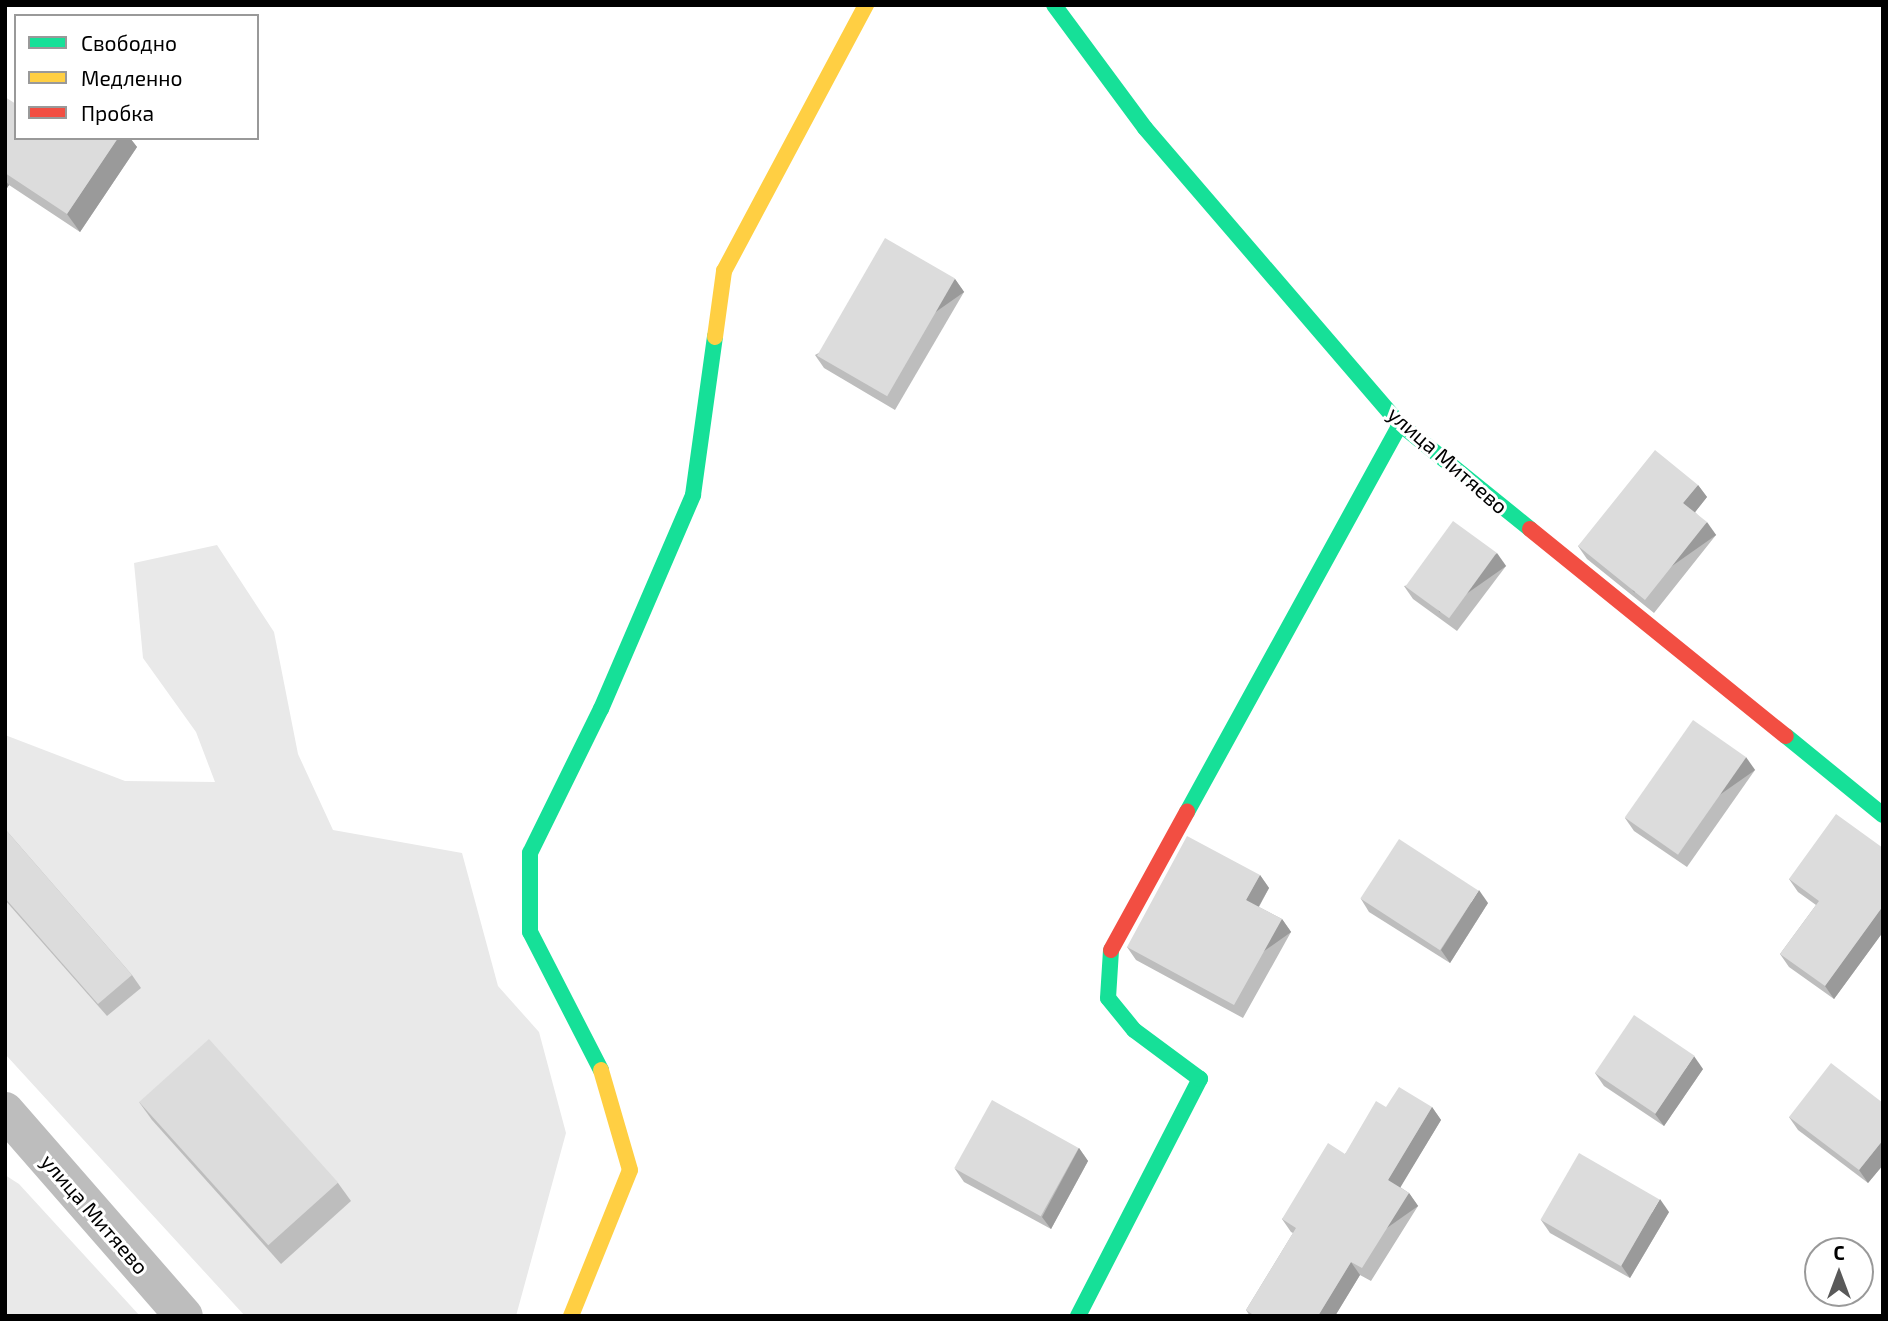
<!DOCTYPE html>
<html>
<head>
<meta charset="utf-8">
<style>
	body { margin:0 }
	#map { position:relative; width:1888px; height:1321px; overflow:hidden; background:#fff; font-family:"Exo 2",sans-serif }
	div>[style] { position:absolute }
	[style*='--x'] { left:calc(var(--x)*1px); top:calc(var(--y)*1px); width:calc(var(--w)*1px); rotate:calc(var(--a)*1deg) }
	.green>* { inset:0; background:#e9e9e9 }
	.street>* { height:38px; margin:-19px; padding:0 19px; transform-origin:19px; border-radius:19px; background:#bdbdbd }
	.fast>* { height:16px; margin:-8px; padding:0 8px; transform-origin:8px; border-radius:8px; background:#16e098 }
	.slow>* { height:16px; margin:-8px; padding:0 8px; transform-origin:8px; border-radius:8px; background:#ffcf43 }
	.jam>* { height:16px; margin:-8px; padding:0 8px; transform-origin:8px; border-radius:8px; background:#f24e42 }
	.wall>* { inset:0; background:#bdbdbd }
	.shaded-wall>* { inset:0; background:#9a9a9a; transform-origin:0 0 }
	.building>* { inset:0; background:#dcdcdc; transform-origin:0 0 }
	span { translate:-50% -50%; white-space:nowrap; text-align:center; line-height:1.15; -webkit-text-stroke:6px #fff; paint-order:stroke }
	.street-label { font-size:21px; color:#000 }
	.frame { position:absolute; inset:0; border:7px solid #000; pointer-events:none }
	.legend { position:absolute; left:14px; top:14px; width:245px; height:126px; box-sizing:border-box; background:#fff; border:2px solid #999; margin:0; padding:9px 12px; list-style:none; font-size:21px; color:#000 }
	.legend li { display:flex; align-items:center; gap:14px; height:35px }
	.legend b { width:35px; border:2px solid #999 }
	.north { position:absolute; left:1804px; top:1237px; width:70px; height:70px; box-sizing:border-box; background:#fff; border:2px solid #999; border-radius:50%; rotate:0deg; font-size:19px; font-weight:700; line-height:28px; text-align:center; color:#000 }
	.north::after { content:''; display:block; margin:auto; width:24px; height:32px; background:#595959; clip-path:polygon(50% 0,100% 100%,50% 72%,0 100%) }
</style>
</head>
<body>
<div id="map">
	<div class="green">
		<i style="clip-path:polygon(217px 545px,274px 632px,298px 754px,333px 830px,462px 853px,498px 986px,539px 1032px,566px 1133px,516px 1316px,245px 1316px,5px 1054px,5px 735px,125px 781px,215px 782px,196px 732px,143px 658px,134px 563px)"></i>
		<i style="clip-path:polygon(5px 1175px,19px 1184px,140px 1316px,5px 1316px)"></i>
	</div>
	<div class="street">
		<i style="--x:5;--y:1111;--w:272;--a:48.9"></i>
	</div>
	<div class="fast">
		<i style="--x:1054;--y:5;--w:153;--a:53.5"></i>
		<i style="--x:1145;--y:128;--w:391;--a:49.3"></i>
		<i style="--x:1400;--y:424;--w:167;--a:38.9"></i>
		<i style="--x:1786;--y:736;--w:125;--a:39.2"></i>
		<i style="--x:1187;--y:812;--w:443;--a:-61.2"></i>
		<i style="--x:601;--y:1070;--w:155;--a:-117.2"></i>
		<i style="--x:530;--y:932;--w:79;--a:-90"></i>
		<i style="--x:530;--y:853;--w:161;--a:-63.8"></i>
		<i style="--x:601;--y:709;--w:233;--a:-66.7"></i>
		<i style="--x:693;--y:495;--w:160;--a:-82.1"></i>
		<i style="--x:1078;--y:1316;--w:267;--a:-62.8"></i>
		<i style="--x:1200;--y:1079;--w:82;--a:-143.4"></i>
		<i style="--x:1134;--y:1030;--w:41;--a:-129.1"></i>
		<i style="--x:1108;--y:998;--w:48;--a:-86.4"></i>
	</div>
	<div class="slow">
		<i style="--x:715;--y:337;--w:67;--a:-82.2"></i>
		<i style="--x:724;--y:271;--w:302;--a:-61.9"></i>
		<i style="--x:571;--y:1316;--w:157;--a:-68"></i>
		<i style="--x:630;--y:1170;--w:104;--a:-106.2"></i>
	</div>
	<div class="jam">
		<i style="--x:1530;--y:529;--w:329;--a:39"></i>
		<i style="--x:1111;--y:950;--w:158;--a:-61.2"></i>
	</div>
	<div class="wall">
		<i style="clip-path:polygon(5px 97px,16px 138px,130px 138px,137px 147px,80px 232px,9px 185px,5px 191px)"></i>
		<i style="clip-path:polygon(955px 279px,964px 292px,895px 410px,824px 368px,815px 355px)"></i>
		<i style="clip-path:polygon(1698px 485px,1707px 497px,1695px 512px,1716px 535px,1654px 613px,1587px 559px,1578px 546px)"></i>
		<i style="clip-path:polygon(1506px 566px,1457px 631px,1413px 599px,1404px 586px)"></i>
		<i style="clip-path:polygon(1755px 770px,1687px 867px,1634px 831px,1625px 818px)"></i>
		<i style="clip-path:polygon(5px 829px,132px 975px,141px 988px,107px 1016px,5px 900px)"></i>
		<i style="clip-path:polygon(1883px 848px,1883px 932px,1834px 999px,1789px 967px,1780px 954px,1816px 905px,1798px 892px,1789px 879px)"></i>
		<i style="clip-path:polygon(1260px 875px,1269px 888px,1259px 907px,1282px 919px,1291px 932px,1243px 1018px,1136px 960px,1127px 947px)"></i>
		<i style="clip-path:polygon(1361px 899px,1488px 903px,1450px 963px,1369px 912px)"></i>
		<i style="clip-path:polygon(1703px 1069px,1664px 1126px,1604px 1086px,1595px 1073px)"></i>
		<i style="clip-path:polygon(139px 1102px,338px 1183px,351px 1201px,281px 1264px,152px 1120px)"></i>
		<i style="clip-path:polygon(1883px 1103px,1883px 1165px,1868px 1183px,1798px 1130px,1789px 1117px)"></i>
		<i style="clip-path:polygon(1386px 1107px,1432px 1107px,1441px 1120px,1400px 1187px,1409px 1193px,1418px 1206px,1371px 1281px,1360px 1275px,1335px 1316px,1250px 1316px,1246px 1310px,1293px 1233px,1291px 1232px,1282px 1219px,1345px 1154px)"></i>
		<i style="clip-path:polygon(1079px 1148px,1088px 1161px,1051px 1229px,964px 1182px,955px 1169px)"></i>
		<i style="clip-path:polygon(1669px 1212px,1630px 1278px,1550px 1233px,1541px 1220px)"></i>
	</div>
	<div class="shaded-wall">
		<i style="clip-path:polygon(118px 138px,130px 138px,137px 147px,80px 232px,67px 214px)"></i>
		<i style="clip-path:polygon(5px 180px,9px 185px,5px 191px)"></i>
		<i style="left:955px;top:279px;width:16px;height:137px;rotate:55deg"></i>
		<i style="clip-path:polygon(1698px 485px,1707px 497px,1692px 516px,1683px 503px)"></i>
		<i style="left:1707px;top:522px;width:16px;height:100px;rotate:55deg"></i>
		<i style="left:1497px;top:553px;width:16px;height:81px;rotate:55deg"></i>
		<i style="left:1746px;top:757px;width:16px;height:118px;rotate:55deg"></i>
		<i style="clip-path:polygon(1260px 875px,1269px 888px,1255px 913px,1246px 900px)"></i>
		<i style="clip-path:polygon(1479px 890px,1488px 903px,1450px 963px,1441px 950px)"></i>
		<i style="clip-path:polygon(1883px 906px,1883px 932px,1834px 999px,1825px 986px)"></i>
		<i style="left:1282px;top:919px;width:16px;height:98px;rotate:55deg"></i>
		<i style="clip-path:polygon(1694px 1056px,1703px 1069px,1664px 1126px,1655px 1114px)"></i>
		<i style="clip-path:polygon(1432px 1107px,1441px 1120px,1397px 1193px,1388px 1180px)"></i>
		<i style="clip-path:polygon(1883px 1140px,1883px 1165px,1868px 1183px,1859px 1170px)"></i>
		<i style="clip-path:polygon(1079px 1148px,1088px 1161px,1051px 1229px,1042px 1217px)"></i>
		<i style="left:1409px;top:1193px;width:16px;height:89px;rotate:55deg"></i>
		<i style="clip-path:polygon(1660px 1199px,1669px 1212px,1630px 1278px,1621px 1265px)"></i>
		<i style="clip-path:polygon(1351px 1262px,1360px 1275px,1335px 1316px,1318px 1316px)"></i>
	</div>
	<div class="building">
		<i style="clip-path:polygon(5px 97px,16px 104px,16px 138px,118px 138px,67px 214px,5px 173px)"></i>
		<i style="left:885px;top:238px;width:81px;height:136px;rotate:30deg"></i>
		<i style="clip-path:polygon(1655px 450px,1698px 485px,1683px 503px,1707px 522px,1645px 600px,1578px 546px)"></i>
		<i style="left:1453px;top:521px;width:54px;height:81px;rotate:36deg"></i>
		<i style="left:1693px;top:720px;width:65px;height:119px;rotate:35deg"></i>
		<i style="clip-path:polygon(1836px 814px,1883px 848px,1883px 906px,1825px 986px,1780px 954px,1819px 901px,1789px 879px)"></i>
		<i style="clip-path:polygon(5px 829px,132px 975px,98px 1004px,5px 898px)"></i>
		<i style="clip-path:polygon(1187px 836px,1260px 875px,1246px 900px,1282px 919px,1234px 1005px,1127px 947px)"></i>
		<i style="left:1399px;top:839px;width:95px;height:71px;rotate:33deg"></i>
		<i style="left:1634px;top:1015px;width:73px;height:70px;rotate:34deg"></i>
		<i style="left:209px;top:1039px;width:193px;height:94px;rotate:48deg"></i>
		<i style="clip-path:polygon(1831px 1063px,1883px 1103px,1883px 1140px,1859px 1170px,1789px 1117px)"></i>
		<i style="clip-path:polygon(1399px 1087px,1432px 1107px,1388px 1180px,1409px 1193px,1362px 1268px,1351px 1262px,1318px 1316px,1255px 1316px,1246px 1310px,1296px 1228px,1282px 1219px,1328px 1143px,1345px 1154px,1376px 1101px,1386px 1107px)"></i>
		<i style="left:992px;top:1100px;width:99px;height:78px;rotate:29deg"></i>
		<i style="left:1579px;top:1153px;width:93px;height:77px;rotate:30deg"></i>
	</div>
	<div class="street-label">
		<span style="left:1448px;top:460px;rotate:41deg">улица Митяево</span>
		<span style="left:95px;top:1214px;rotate:49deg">улица Митяево</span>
	</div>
	<div class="frame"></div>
	<ul class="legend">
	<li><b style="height:9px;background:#16e098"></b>Свободно</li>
	<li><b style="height:9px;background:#ffcf43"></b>Медленно</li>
	<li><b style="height:9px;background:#f24e42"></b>Пробка</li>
	</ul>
	<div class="north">С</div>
</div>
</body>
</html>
